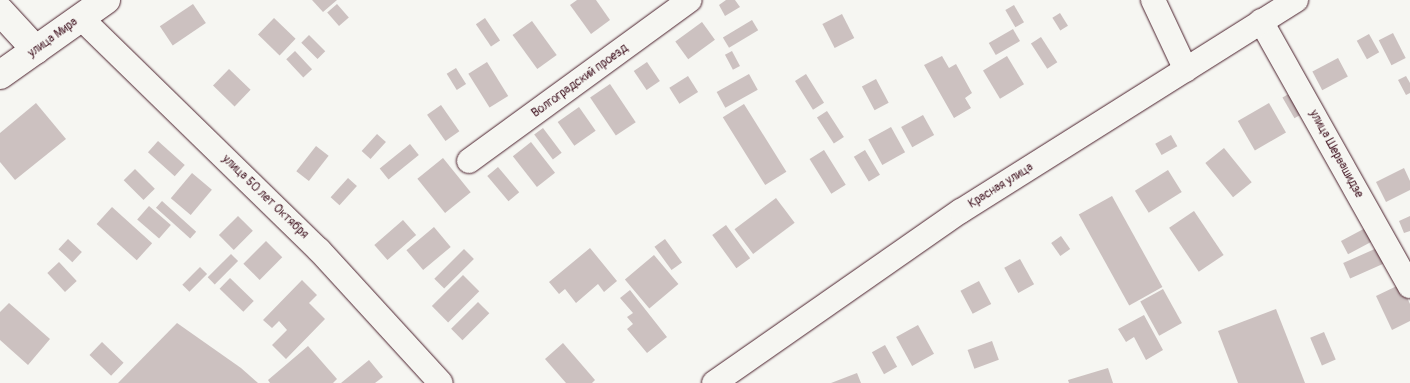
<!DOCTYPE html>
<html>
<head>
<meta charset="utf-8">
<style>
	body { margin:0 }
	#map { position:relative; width:1410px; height:383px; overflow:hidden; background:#f6f6f2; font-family:Pangolin,sans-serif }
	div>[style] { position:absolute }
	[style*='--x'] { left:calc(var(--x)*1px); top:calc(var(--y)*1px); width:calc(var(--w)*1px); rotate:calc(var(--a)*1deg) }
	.building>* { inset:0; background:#ccc1c0; transform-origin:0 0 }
	.roads { filter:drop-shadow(0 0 1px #4a1f2b) drop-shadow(0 0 1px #4a1f2b) }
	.minor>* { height:24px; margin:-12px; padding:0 12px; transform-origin:12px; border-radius:12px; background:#f6f6f2 }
	.tertiary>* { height:28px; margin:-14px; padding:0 14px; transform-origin:14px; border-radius:14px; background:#f6f6f2 }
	span { translate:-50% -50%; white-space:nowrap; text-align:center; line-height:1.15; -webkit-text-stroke:5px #f6f6f2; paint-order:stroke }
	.street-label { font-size:12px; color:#4a1f2b }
</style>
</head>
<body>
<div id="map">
	<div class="building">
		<i style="clip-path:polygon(312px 0,337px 0,323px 12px)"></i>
		<i style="clip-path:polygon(577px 0,596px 0,610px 20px,591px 34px,570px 5px)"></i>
		<i style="clip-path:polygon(726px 0,735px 0,740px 7px,725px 16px,719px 5px)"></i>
		<i style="left:193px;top:4px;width:23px;height:40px;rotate:56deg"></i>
		<i style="left:337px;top:4px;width:18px;height:13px;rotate:49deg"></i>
		<i style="left:1014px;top:5px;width:20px;height:10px;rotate:60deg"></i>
		<i style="left:1060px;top:13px;width:15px;height:9px;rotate:58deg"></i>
		<i style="left:842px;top:14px;width:27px;height:22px;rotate:63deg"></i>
		<i style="left:274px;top:18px;width:30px;height:23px;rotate:44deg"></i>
		<i style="left:485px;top:18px;width:27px;height:11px;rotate:56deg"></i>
		<i style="left:752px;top:20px;width:12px;height:34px;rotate:59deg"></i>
		<i style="left:532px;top:21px;width:42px;height:24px;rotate:54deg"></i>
		<i style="left:702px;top:22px;width:22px;height:33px;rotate:54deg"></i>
		<i style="left:1013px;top:29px;width:14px;height:28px;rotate:60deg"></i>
		<i style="left:1393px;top:33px;width:28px;height:16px;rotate:63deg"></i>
		<i style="left:1369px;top:34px;width:21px;height:14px;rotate:61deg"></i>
		<i style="left:309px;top:35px;width:23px;height:11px;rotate:45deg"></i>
		<i style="left:1041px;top:37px;width:30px;height:12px;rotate:57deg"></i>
		<i style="left:295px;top:51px;width:25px;height:12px;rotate:47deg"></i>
		<i style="left:732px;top:51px;width:17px;height:8px;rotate:62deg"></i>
		<i style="clip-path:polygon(942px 56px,949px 68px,956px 64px,972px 93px,965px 98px,971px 108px,954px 118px,924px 65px)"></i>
		<i style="left:1007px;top:56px;width:33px;height:28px;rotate:59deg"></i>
		<i style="left:1338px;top:58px;width:21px;height:29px;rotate:62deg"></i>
		<i style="left:487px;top:62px;width:40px;height:22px;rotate:58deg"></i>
		<i style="left:647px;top:62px;width:23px;height:16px;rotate:56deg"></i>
		<i style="left:456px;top:68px;width:19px;height:11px;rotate:58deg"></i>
		<i style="left:229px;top:69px;width:30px;height:23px;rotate:44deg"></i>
		<i style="left:749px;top:74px;width:18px;height:37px;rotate:61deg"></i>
		<i style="left:806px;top:74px;width:34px;height:13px;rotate:58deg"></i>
		<i style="left:688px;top:76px;width:19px;height:22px;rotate:58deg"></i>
		<i style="clip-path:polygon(1406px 76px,1410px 83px,1410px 93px,1406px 95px,1398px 80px)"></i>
		<i style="left:876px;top:79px;width:27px;height:16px;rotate:62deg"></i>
		<i style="left:610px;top:84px;width:46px;height:24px;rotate:56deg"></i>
		<i style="left:1292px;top:92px;width:24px;height:11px;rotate:60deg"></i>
		<i style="clip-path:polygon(36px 103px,66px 139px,15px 180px,0 162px,0 133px)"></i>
		<i style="left:1269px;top:103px;width:34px;height:36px;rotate:60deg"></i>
		<i style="left:744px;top:104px;width:80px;height:25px;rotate:58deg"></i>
		<i style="left:441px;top:105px;width:32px;height:17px;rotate:55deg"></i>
		<i style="left:579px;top:107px;width:29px;height:26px;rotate:55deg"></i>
		<i style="left:827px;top:111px;width:31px;height:12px;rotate:57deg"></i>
		<i style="left:923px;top:115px;width:23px;height:25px;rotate:61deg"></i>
		<i style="left:891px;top:127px;width:29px;height:26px;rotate:61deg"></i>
		<i style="left:543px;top:128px;width:31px;height:11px;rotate:53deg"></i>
		<i style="left:377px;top:134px;width:12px;height:23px;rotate:42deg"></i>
		<i style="left:1171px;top:135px;width:13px;height:18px;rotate:61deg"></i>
		<i style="left:158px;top:141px;width:36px;height:15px;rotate:42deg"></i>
		<i style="left:531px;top:142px;width:39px;height:23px;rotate:52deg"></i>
		<i style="left:410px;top:144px;width:14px;height:39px;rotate:51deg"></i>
		<i style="left:316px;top:146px;width:16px;height:32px;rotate:38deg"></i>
		<i style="left:1224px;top:148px;width:44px;height:24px;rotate:51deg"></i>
		<i style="left:824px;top:150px;width:41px;height:17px;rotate:58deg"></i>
		<i style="left:865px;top:150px;width:29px;height:13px;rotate:59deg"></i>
		<i style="left:443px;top:158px;width:44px;height:33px;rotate:51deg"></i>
		<i style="left:498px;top:167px;width:33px;height:14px;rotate:50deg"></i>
		<i style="clip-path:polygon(1404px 168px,1410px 181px,1410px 190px,1386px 202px,1376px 182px)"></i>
		<i style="left:135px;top:169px;width:28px;height:16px;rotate:45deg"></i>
		<i style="left:1168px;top:170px;width:26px;height:39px;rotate:58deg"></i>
		<i style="left:192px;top:173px;width:26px;height:33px;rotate:40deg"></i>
		<i style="left:348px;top:178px;width:12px;height:26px;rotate:42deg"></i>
		<i style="left:1112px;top:196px;width:104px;height:38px;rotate:61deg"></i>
		<i style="left:776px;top:198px;width:31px;height:52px;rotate:53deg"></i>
		<i style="left:162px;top:201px;width:46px;height:9px;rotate:42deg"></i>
		<i style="left:149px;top:206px;width:29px;height:18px;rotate:41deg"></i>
		<i style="left:112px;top:207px;width:54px;height:23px;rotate:42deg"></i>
		<i style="left:1194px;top:211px;width:53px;height:30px;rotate:56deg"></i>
		<i style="left:238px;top:216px;width:21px;height:27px;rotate:45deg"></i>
		<i style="clip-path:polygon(1410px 216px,1410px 231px,1404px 233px,1399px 221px)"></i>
		<i style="left:403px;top:220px;width:20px;height:38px;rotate:49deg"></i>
		<i style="left:726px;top:225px;width:41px;height:17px;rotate:54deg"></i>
		<i style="left:1371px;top:225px;width:15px;height:34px;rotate:62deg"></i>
		<i style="left:434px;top:227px;width:26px;height:36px;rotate:50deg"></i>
		<i style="left:1061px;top:236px;width:16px;height:12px;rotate:55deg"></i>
		<i style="left:68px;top:239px;width:19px;height:14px;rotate:43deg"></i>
		<i style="left:665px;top:239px;width:29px;height:13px;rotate:54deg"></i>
		<i style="left:266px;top:241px;width:23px;height:32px;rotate:45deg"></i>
		<i style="clip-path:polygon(590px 248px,617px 281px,604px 292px,598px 284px,576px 303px,565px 289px,559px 294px,549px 282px)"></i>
		<i style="left:1377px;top:248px;width:17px;height:37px;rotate:66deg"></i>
		<i style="left:464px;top:249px;width:14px;height:42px;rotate:45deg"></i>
		<i style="left:231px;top:254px;width:10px;height:33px;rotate:45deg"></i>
		<i style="left:654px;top:255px;width:38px;height:38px;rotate:50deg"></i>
		<i style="left:1020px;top:259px;width:29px;height:18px;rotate:61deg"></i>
		<i style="left:59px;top:262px;width:26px;height:16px;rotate:47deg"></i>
		<i style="left:200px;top:267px;width:10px;height:25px;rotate:45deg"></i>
		<i style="left:463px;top:275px;width:23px;height:44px;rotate:45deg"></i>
		<i style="left:230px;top:278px;width:33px;height:15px;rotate:44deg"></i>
		<i style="clip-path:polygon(302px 280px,317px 295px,309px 303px,325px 319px,286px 359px,272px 345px,287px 330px,279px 321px,272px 328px,263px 320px)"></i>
		<i style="left:979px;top:281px;width:26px;height:21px;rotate:62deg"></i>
		<i style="clip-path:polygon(1401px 284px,1410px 304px,1410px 321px,1392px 330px,1376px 296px)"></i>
		<i style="left:1163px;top:289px;width:39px;height:26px;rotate:61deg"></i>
		<i style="clip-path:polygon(630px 290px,667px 337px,647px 353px,627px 329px,633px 324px,627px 317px,633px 313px,620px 298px)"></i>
		<i style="left:478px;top:302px;width:16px;height:38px;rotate:45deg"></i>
		<i style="clip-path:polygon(9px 303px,50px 339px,28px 365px,0 340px,0 312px)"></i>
		<i style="clip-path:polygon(1276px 309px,1305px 383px,1238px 383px,1218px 331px)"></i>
		<i style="clip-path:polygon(1144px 315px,1163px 350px,1146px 360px,1134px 337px,1126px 342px,1118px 329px)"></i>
		<i style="clip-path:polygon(177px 323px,241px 368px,258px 383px,118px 383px)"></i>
		<i style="left:918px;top:325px;width:33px;height:25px;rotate:61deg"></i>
		<i style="left:1324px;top:332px;width:30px;height:15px;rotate:67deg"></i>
		<i style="left:992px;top:341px;width:20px;height:26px;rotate:70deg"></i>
		<i style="left:102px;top:342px;width:30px;height:18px;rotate:44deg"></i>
		<i style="clip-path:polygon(563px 343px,595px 380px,592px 383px,566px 383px,545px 359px)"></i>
		<i style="left:885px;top:345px;width:25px;height:15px;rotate:61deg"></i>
		<i style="clip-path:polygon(308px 346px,337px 379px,333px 383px,270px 383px,268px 380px)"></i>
		<i style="clip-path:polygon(369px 360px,383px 377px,375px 383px,341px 383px)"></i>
		<i style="clip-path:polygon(1108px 368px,1113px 383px,1069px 383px,1068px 380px)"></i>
		<i style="clip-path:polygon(857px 373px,861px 383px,831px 383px)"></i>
	</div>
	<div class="roads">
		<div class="minor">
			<i style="--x:1153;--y:0;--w:77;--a:64.8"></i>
			<i style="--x:81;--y:18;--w:332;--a:44.3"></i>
			<i style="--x:319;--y:250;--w:180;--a:47.5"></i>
			<i style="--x:1261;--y:21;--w:304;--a:60.7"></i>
			<i style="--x:469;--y:161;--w:273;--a:-36.1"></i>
			<i style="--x:714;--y:383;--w:301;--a:-34.9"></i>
			<i style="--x:961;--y:211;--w:396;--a:-32.2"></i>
		</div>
		<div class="tertiary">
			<i style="--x:0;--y:11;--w:53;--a:47.3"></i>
			<i style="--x:0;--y:75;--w:130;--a:-35.3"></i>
		</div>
	</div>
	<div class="street-label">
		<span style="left:53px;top:38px;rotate:-36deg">улица Мира</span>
		<span style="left:580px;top:81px;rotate:-36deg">Волгоградский проезд</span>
		<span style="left:1336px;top:154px;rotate:61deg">улица Шервашидзе</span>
		<span style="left:1001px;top:186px;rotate:-32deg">Красная улица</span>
		<span style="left:265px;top:197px;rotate:44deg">улица 50 лет Октября</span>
	</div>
</div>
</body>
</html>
